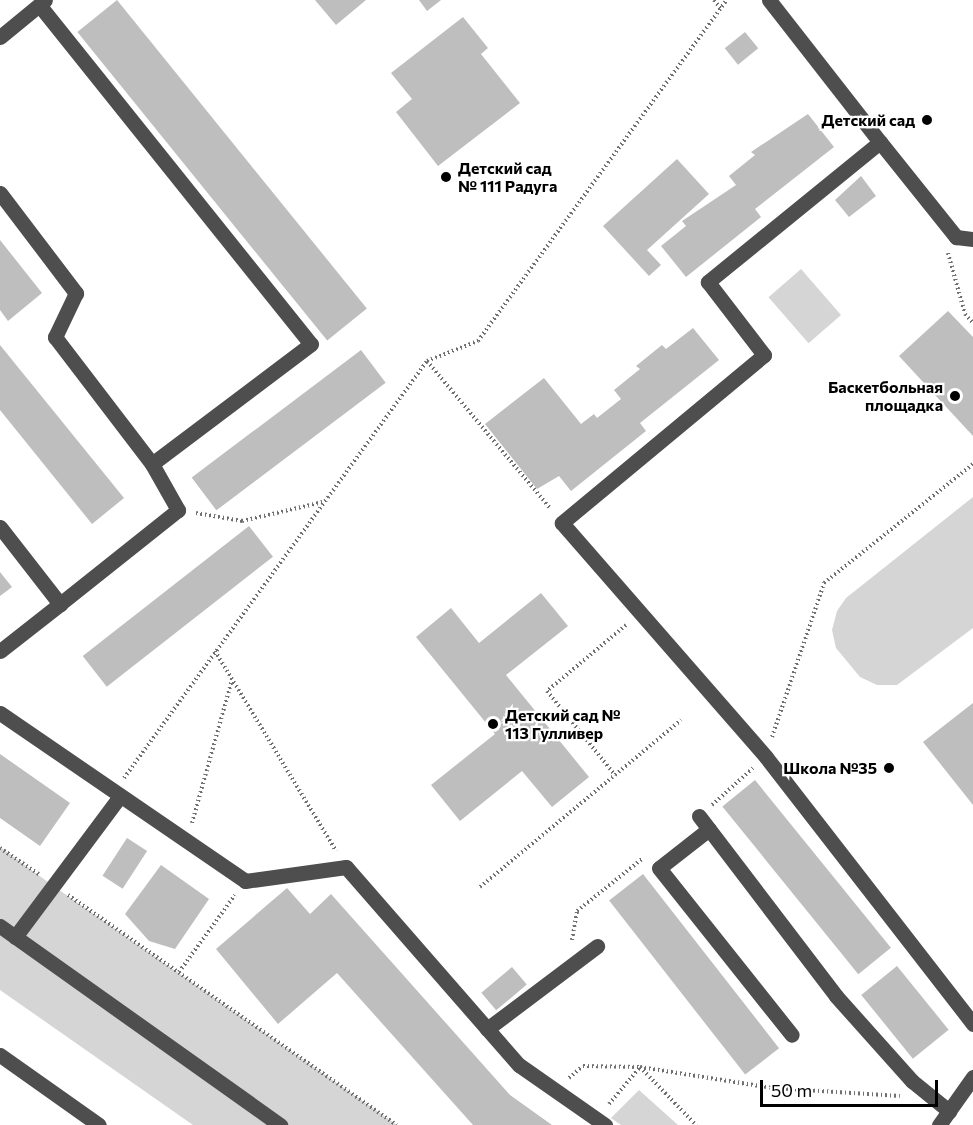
<!DOCTYPE html>
<html>
<head>
<meta charset="utf-8">
<style>
	body { margin:0 }
	#map { position:relative; width:973px; height:1125px; overflow:hidden; background:#fff; font-family:Commissioner,sans-serif }
	div>[style] { position:absolute }
	[style*='--x'] { left:calc(var(--x)*1px); top:calc(var(--y)*1px); width:calc(var(--w)*1px); rotate:calc(var(--a)*1deg) }
	.green>* { inset:0; background:#d5d5d5; transform-origin:0 0 }
	.building>* { inset:0; background:#bebebe; transform-origin:0 0 }
	.path>* { height:4px; margin-top:-2px; transform-origin:0; background:repeating-linear-gradient(90deg,#707070 0 1.5px,transparent 0 4.5px) }
	.minor>* { height:15px; margin:-7.5px; padding:0 7.5px; transform-origin:7.5px; border-radius:7.5px; background:#4e4e4e }
	.dots>* { width:16px; height:16px; translate:-50% -50%; box-sizing:border-box; border:3px solid #fff; border-radius:50% }
	span { translate:-50% -50%; white-space:nowrap; text-align:center; line-height:1.15; -webkit-text-stroke:4.5px #fff; paint-order:stroke }
	.poi-label { font-size:16px; color:#000; font-weight:700 }
	.right { translate:-100% -50%; text-align:right }
	.left { translate:0 -50%; text-align:left }
	.scale { position:absolute; left:760px; top:1080px; width:178px; height:27px; box-sizing:border-box; border:3px solid #000; border-top:0; padding-left:8px; font-size:18px; line-height:21px; white-space:nowrap; color:#000; -webkit-text-stroke:4px #fff; paint-order:stroke }
</style>
</head>
<body>
<div id="map">
	<div class="green">
		<i style="left:801px;top:269px;width:61px;height:43px;rotate:49deg"></i>
		<i style="clip-path:polygon(973px 497px,973px 628px,897px 685px,877px 685px,860px 677px,836px 648px,832px 630px,837px 611px,846px 598px)"></i>
		<i style="clip-path:polygon(0 847px,52px 885px,397px 1125px,193px 1125px,0 990px)"></i>
		<i style="clip-path:polygon(639px 1090px,678px 1125px,621px 1125px,611px 1118px)"></i>
	</div>
	<div class="building">
		<i style="left:117px;top:0;width:397px;height:51px;rotate:51deg"></i>
		<i style="clip-path:polygon(315px 0,366px 0,336px 25px)"></i>
		<i style="clip-path:polygon(419px 0,441px 0,427px 11px)"></i>
		<i style="clip-path:polygon(463px 17px,488px 48px,481px 54px,520px 103px,438px 166px,396px 112px,412px 99px,391px 73px)"></i>
		<i style="left:745px;top:32px;width:21px;height:26px;rotate:51deg"></i>
		<i style="clip-path:polygon(808px 114px,834px 147px,755px 209px,761px 217px,686px 277px,661px 246px,686px 226px,682px 221px,736px 185px,729px 176px,755px 155px,751px 152px)"></i>
		<i style="clip-path:polygon(677px 159px,709px 194px,647px 250px,661px 265px,649px 276px,603px 226px)"></i>
		<i style="clip-path:polygon(861px 176px,876px 196px,849px 217px,835px 200px)"></i>
		<i style="clip-path:polygon(0 240px,42px 293px,8px 321px,0 310px)"></i>
		<i style="clip-path:polygon(948px 311px,973px 337px,973px 436px,899px 356px)"></i>
		<i style="clip-path:polygon(693px 328px,719px 360px,640px 423px,646px 431px,571px 491px,559px 476px,537px 489px,485px 424px,544px 378px,581px 424px,594px 414px,597px 418px,621px 399px,614px 390px,640px 369px,636px 366px,662px 345px,666px 349px)"></i>
		<i style="clip-path:polygon(0 345px,124px 498px,92px 524px,0 410px)"></i>
		<i style="left:361px;top:350px;width:41px;height:212px;rotate:53deg"></i>
		<i style="left:249px;top:526px;width:39px;height:211px;rotate:52deg"></i>
		<i style="clip-path:polygon(0 572px,12px 587px,0 596px)"></i>
		<i style="clip-path:polygon(541px 593px,568px 626px,506px 675px,589px 777px,552px 807px,522px 771px,460px 821px,431px 785px,495px 734px,416px 637px,451px 608px,479px 643px)"></i>
		<i style="clip-path:polygon(973px 703px,973px 805px,923px 742px)"></i>
		<i style="clip-path:polygon(0 754px,70px 803px,40px 846px,0 818px)"></i>
		<i style="left:755px;top:780px;width:216px;height:42px;rotate:51deg"></i>
		<i style="left:127px;top:838px;width:24px;height:45px;rotate:33deg"></i>
		<i style="clip-path:polygon(161px 865px,209px 899px,175px 949px,149px 941px,125px 914px)"></i>
		<i style="left:643px;top:874px;width:221px;height:43px;rotate:52deg"></i>
		<i style="clip-path:polygon(287px 888px,310px 914px,331px 894px,510px 1095px,552px 1125px,473px 1125px,337px 973px,278px 1024px,216px 949px)"></i>
		<i style="left:897px;top:966px;width:82px;height:46px;rotate:51deg"></i>
		<i style="left:512px;top:967px;width:23px;height:40px;rotate:50deg"></i>
	</div>
	<div class="path">
		<i style="--x:714;--y:0;--w:11;--a:52"></i>
		<i style="--x:948;--y:253;--w:63;--a:74.4"></i>
		<i style="--x:965;--y:314;--w:12;--a:48"></i>
		<i style="--x:427;--y:361;--w:192;--a:50.1"></i>
		<i style="--x:196;--y:513;--w:47;--a:9.9"></i>
		<i style="--x:242;--y:521;--w:83;--a:-13.2"></i>
		<i style="--x:626;--y:625;--w:103;--a:140.1"></i>
		<i style="--x:547;--y:691;--w:108;--a:51"></i>
		<i style="--x:615;--y:775;--w:86;--a:-39.8"></i>
		<i style="--x:215;--y:651;--w:234;--a:58.8"></i>
		<i style="--x:772;--y:737;--w:163;--a:-71.3"></i>
		<i style="--x:824;--y:583;--w:191;--a:-38.6"></i>
		<i style="--x:124;--y:778;--w:515;--a:-54"></i>
		<i style="--x:427;--y:361;--w:55;--a:-21.4"></i>
		<i style="--x:478;--y:341;--w:422;--a:-53.9"></i>
		<i style="--x:712;--y:805;--w:55;--a:-42.1"></i>
		<i style="--x:192;--y:823;--w:148;--a:-74.4"></i>
		<i style="--x:0;--y:848;--w:48;--a:34"></i>
		<i style="--x:480;--y:887;--w:175;--a:-39.7"></i>
		<i style="--x:68;--y:895;--w:401;--a:35"></i>
		<i style="--x:572;--y:940;--w:29;--a:-80"></i>
		<i style="--x:577;--y:911;--w:83;--a:-38.7"></i>
		<i style="--x:179;--y:972;--w:95;--a:-54"></i>
		<i style="--x:569;--y:1078;--w:18;--a:-41"></i>
		<i style="--x:583;--y:1066;--w:57;--a:1"></i>
		<i style="--x:640;--y:1067;--w:81;--a:46"></i>
		<i style="--x:609;--y:1104;--w:48;--a:-50"></i>
		<i style="--x:640;--y:1067;--w:135;--a:9"></i>
		<i style="--x:773;--y:1088;--w:127;--a:3.6"></i>
	</div>
	<div class="minor">
		<i style="--x:769;--y:0;--w:180;--a:52"></i>
		<i style="--x:880;--y:142;--w:222;--a:140.9"></i>
		<i style="--x:708;--y:282;--w:92;--a:52.5"></i>
		<i style="--x:764;--y:355;--w:263;--a:140.3"></i>
		<i style="--x:562;--y:523;--w:310;--a:48.9"></i>
		<i style="--x:766;--y:757;--w:338;--a:52.2"></i>
		<i style="--x:40;--y:6;--w:433;--a:51.3"></i>
		<i style="--x:311;--y:344;--w:199;--a:143"></i>
		<i style="--x:0;--y:37;--w:58;--a:-39.4"></i>
		<i style="--x:880;--y:142;--w:122;--a:51.3"></i>
		<i style="--x:956;--y:237;--w:17;--a:7"></i>
		<i style="--x:0;--y:193;--w:126;--a:52.8"></i>
		<i style="--x:76;--y:293;--w:49;--a:115.5"></i>
		<i style="--x:55;--y:337;--w:160;--a:52.6"></i>
		<i style="--x:152;--y:464;--w:53;--a:60.5"></i>
		<i style="--x:178;--y:510;--w:151;--a:141.5"></i>
		<i style="--x:0;--y:527;--w:98;--a:52.1"></i>
		<i style="--x:60;--y:604;--w:76;--a:141.9"></i>
		<i style="--x:0;--y:713;--w:297;--a:34.4"></i>
		<i style="--x:245;--y:881;--w:102;--a:-7.9"></i>
		<i style="--x:346;--y:867;--w:263;--a:48.9"></i>
		<i style="--x:519;--y:1065;--w:105;--a:34.9"></i>
		<i style="--x:699;--y:816;--w:226;--a:52.7"></i>
		<i style="--x:836;--y:996;--w:114;--a:48.2"></i>
		<i style="--x:912;--y:1081;--w:48;--a:39"></i>
		<i style="--x:709;--y:829;--w:63;--a:142"></i>
		<i style="--x:659;--y:868;--w:213;--a:51.5"></i>
		<i style="--x:0;--y:926;--w:344;--a:35.4"></i>
		<i style="--x:15;--y:937;--w:176;--a:-53.3"></i>
		<i style="--x:487;--y:1029;--w:138;--a:-37"></i>
		<i style="--x:0;--y:1055;--w:121;--a:35.3"></i>
		<i style="--x:939;--y:1125;--w:59;--a:-54.7"></i>
	</div>
	<div class="dots">
		<i style="left:927px;top:120px;background:#000"></i>
		<i style="left:446px;top:177px;background:#000"></i>
		<i style="left:955px;top:396px;background:#000"></i>
		<i style="left:493px;top:724px;background:#000"></i>
		<i style="left:889px;top:768px;background:#000"></i>
	</div>
	<div class="poi-label">
		<span class="right" style="left:915px;top:120px">Детский сад</span>
		<span class="left" style="left:458px;top:177px">Детский сад<br>№ 111 Радуга</span>
		<span class="right" style="left:943px;top:396px">Баскетбольная<br>площадка</span>
		<span class="left" style="left:505px;top:724px">Детский сад №<br>113 Гулливер</span>
		<span class="right" style="left:877px;top:768px">Школа №35</span>
	</div>
	<div class="scale">50 m</div>
</div>
</body>
</html>
